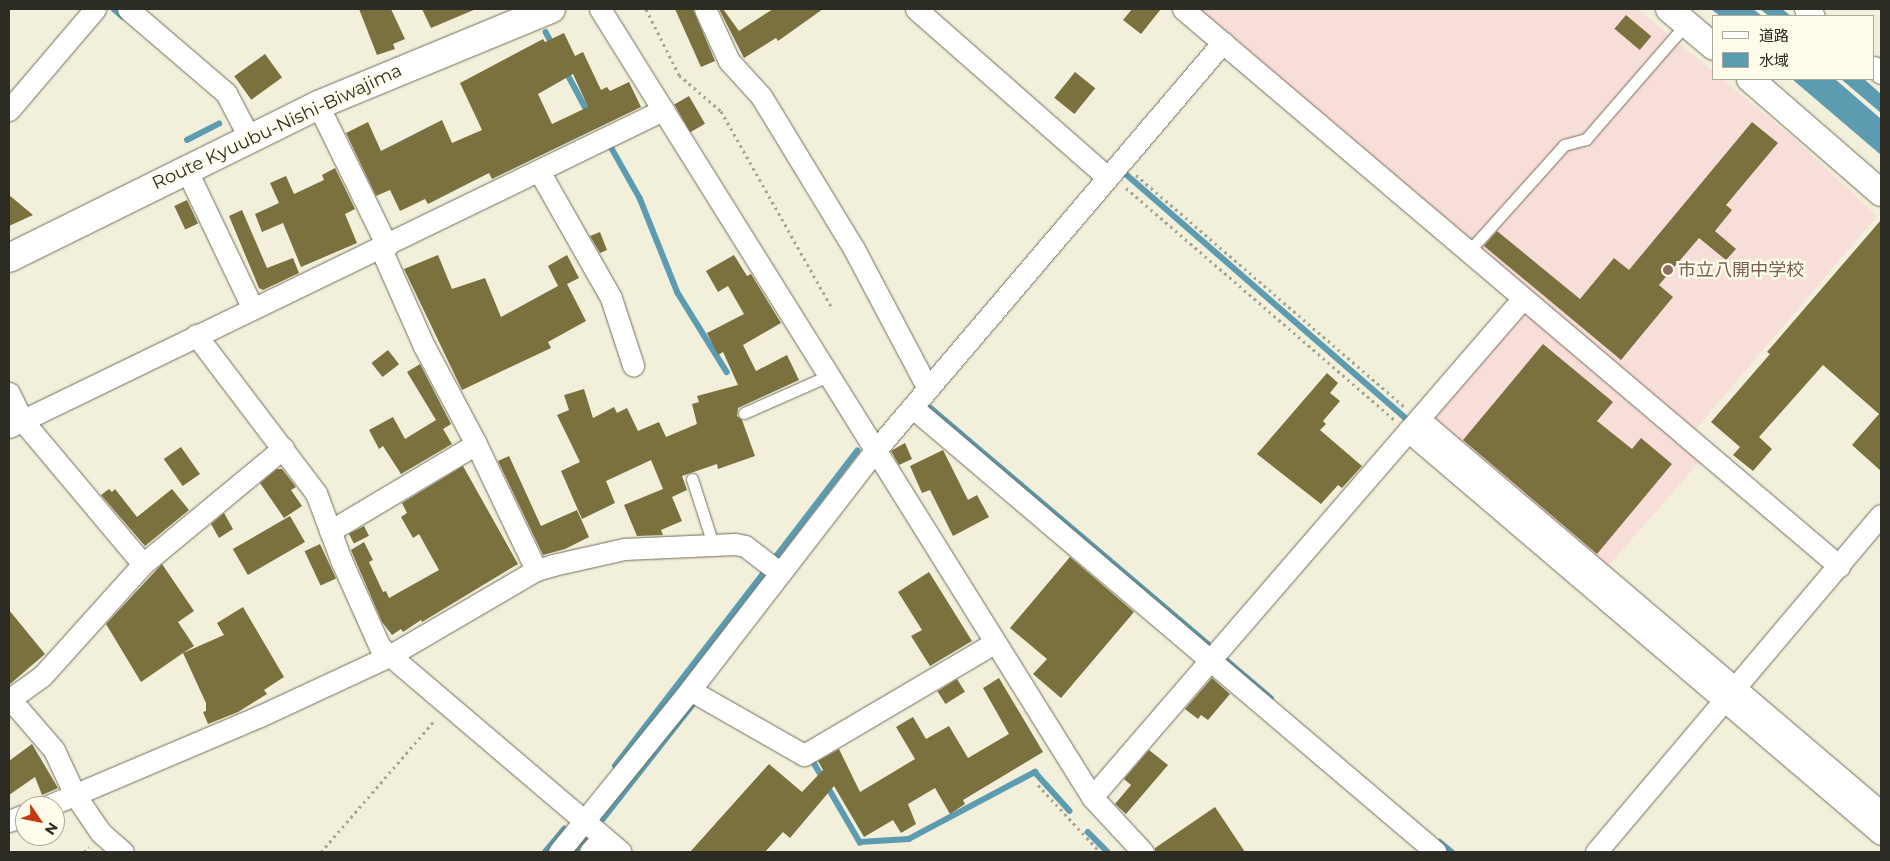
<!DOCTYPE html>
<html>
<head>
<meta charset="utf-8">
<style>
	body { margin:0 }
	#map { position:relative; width:1890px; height:861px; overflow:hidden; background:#f2efdb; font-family:Montserrat,"Noto Sans JP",sans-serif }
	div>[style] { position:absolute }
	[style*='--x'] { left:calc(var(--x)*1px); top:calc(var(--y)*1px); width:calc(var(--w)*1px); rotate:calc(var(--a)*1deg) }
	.education>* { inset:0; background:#f8ded8 }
	.water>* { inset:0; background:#5c9bb0 }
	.stream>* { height:5.5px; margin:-2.75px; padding:0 2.75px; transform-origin:2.75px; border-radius:2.75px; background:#5c9bb0 }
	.building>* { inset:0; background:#7b713e; transform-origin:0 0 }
	.path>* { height:3px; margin-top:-1.5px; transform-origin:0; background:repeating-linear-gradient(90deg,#a6a494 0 2.5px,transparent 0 6.5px) }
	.roads { filter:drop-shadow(0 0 1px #716e5c) drop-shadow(0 0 1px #716e5c) }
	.service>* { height:11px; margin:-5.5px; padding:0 5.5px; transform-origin:5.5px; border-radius:5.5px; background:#fff }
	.minor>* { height:21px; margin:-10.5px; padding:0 10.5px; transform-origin:10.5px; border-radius:10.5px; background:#fff }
	.tertiary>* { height:26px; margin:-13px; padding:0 13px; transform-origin:13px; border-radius:13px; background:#fff }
	.secondary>* { height:28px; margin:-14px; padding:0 14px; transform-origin:14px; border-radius:14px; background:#fff }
	.dots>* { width:14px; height:14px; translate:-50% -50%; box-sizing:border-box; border:2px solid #fffcec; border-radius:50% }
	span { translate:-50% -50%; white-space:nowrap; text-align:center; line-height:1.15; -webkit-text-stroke:5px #fffcec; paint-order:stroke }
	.street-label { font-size:18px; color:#2d2c24 }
	.education-label { font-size:18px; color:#785e54 }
	.left { translate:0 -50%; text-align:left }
	.frame { position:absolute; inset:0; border:10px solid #2d2c24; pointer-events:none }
	.legend { position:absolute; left:1712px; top:15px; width:162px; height:65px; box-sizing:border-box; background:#fffcec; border:1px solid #aba99c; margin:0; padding:6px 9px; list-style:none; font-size:15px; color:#2d2c24 }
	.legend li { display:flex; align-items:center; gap:10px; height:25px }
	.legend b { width:25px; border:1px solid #aba99c }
	.north { position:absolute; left:15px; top:796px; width:50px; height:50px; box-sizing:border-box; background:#fffcec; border:1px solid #aba99c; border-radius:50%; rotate:124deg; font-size:14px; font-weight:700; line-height:20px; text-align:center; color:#2d2c24 }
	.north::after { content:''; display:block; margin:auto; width:18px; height:22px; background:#c33a0e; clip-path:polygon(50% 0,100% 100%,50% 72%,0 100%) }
</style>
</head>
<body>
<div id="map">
	<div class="education">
		<i style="clip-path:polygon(1196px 9px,1637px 9px,1714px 72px,1714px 79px,1722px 79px,1798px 142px,1877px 216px,1694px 431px,1701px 460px,1603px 572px,1427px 422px,1535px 296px)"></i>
	</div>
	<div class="water">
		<i style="clip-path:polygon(1711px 9px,1753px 9px,1762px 16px,1720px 16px)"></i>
		<i style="clip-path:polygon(1760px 9px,1782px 9px,1791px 16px,1769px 16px)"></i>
		<i style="clip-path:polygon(1792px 79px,1835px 79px,1881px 119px,1881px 155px)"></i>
		<i style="clip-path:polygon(1841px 79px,1864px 79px,1881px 94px,1881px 113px)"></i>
	</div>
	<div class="stream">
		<i style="--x:114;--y:9;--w:11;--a:41"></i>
		<i style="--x:546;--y:32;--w:15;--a:62"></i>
		<i style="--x:566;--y:71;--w:49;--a:61.9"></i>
		<i style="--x:187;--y:140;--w:36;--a:-27"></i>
		<i style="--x:610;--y:145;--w:61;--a:60.5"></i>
		<i style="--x:640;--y:198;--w:102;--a:68.2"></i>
		<i style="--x:678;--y:293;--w:93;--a:58.2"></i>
		<i style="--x:1126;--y:174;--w:374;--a:41.1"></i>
		<i style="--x:931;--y:408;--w:364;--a:40.4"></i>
		<i style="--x:775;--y:558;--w:135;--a:-52.5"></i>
		<i style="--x:1223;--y:657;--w:63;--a:40.5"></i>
		<i style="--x:813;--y:761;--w:94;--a:59.9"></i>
		<i style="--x:860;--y:842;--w:49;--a:-3.5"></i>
		<i style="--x:909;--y:839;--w:143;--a:-28"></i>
		<i style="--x:1035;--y:772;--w:52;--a:48.1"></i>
		<i style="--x:615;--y:766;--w:246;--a:-52.4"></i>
		<i style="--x:603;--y:819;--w:147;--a:-51.9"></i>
		<i style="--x:1088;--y:832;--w:28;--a:45"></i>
		<i style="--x:1440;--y:842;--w:16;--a:40"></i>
		<i style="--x:545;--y:852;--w:30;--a:-50"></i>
		<i style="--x:576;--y:852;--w:17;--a:-50"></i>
	</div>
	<div class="building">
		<i style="clip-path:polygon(359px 9px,391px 9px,405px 39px,393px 44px,395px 49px,377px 55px)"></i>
		<i style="clip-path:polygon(422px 9px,476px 9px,431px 28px)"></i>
		<i style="clip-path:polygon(675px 9px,693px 9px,715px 61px,701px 67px)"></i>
		<i style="clip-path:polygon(719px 9px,723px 9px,739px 31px,773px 9px,823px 9px,778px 41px,776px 38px,744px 58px)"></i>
		<i style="clip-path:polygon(1132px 9px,1161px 9px,1141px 34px,1123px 20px)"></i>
		<i style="left:1626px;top:15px;width:33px;height:18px;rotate:40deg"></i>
		<i style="clip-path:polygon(evenodd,564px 33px,575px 56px,583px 52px,601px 90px,607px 87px,610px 91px,629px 82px,641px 107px,492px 179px,489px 173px,428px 204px,425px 199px,400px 211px,390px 190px,376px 196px,346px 133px,368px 122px,381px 151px,442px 120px,452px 143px,482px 130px,460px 83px,543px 39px,545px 42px,564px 33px,573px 74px,588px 107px,552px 124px,538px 94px,573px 74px)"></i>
		<i style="left:265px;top:54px;width:29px;height:38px;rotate:54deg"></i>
		<i style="left:1075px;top:72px;width:26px;height:33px;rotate:39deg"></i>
		<i style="left:689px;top:96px;width:32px;height:17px;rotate:60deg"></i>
		<i style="clip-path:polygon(1752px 122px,1778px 143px,1726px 205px,1732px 210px,1715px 231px,1736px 249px,1726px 260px,1699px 238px,1659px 285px,1673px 297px,1621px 360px,1484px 246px,1497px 231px,1580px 299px,1614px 258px,1629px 270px)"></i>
		<i style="clip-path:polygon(335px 168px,355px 209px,345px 214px,357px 243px,301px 267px,283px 223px,262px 232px,255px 214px,279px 203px,270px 183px,286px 176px,294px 194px,324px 180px,322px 175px)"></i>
		<i style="clip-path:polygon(9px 195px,33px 215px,9px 226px)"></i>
		<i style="left:187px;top:200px;width:26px;height:14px;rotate:65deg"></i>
		<i style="clip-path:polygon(242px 210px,267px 268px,293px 258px,299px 273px,263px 290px,259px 288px,229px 216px)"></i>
		<i style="clip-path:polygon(1881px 220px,1881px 471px,1852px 445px,1879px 414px,1823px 365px,1759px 437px,1772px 449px,1753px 471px,1733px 455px,1740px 447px,1711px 422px,1770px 354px,1767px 352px)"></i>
		<i style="clip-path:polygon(600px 232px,607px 250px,600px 253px,590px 236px)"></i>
		<i style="clip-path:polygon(438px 255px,452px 289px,485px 278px,501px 317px,558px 286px,548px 266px,567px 255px,579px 278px,567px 284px,586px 321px,548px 342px,551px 348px,462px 390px,404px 269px)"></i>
		<i style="clip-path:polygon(734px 255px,747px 276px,751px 274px,781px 323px,743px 345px,756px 371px,787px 355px,799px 380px,738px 408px,737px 416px,742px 420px,755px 456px,718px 469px,717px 464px,682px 476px,687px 490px,672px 497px,682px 521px,661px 530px,663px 535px,637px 536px,624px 505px,663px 489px,651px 460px,606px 481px,615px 503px,582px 519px,561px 471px,580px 462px,557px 415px,569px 410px,564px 395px,584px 389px,593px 418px,614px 407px,617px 413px,627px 408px,638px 431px,659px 422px,666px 437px,697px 424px,692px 404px,699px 402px,697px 396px,738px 385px,723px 352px,718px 355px,707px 333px,744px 314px,728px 286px,718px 292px,706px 271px)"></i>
		<i style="clip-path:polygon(1543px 344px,1613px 402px,1597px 421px,1632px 449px,1641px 438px,1672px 464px,1597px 554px,1463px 440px)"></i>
		<i style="left:388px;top:350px;width:18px;height:21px;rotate:52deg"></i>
		<i style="clip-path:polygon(420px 364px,451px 424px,443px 429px,452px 444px,401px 474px,383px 446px,379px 449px,369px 430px,393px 417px,405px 439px,436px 420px,407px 372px)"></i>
		<i style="clip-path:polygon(1327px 373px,1338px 383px,1330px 393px,1340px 401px,1323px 421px,1326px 424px,1320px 430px,1362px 466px,1342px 488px,1338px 485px,1321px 504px,1257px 454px)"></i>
		<i style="clip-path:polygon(905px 443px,912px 459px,899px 465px,891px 451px)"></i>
		<i style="left:181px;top:447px;width:33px;height:21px;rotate:55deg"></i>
		<i style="clip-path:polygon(943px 450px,968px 500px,977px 495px,989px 517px,953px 536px,930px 490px,922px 493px,910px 466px)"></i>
		<i style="clip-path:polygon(509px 456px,541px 526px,577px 510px,589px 537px,565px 549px,543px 555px,498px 461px)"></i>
		<i style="clip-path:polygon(463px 466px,518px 564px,422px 622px,421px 620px,403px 632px,401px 629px,392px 635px,382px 622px,351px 550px,364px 542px,373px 560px,369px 562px,383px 592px,386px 591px,389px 598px,439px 570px,419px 534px,413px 538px,401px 517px,407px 513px,402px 503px)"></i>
		<i style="clip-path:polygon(277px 469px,282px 469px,296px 487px,291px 490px,302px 506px,284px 518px,260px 483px)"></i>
		<i style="clip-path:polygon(109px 489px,112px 492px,115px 489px,137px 517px,172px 489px,189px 510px,145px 546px,101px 495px)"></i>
		<i style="clip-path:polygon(224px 513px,233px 529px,219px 538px,211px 524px)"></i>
		<i style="left:290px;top:516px;width:30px;height:66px;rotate:60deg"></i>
		<i style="left:364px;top:526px;width:11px;height:17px;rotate:63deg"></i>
		<i style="left:320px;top:544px;width:38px;height:17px;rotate:65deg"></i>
		<i style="clip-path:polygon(1070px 557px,1134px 612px,1061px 698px,1033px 674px,1047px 659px,1010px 628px)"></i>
		<i style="clip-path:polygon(162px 564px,194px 611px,178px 622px,194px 646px,183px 653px,224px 635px,217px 623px,243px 607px,284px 677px,264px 690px,267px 694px,238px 712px,208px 724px,203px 712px,206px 711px,206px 703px,183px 653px,141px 682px,106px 624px)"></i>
		<i style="clip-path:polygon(929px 572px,972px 641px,930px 666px,911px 636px,922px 630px,898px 592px)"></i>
		<i style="clip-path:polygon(9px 610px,45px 654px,9px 685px)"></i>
		<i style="clip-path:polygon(999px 678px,1043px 752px,963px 800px,965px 804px,950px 814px,935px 788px,908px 804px,916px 824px,901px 833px,893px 820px,864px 837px,834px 786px,790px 838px,783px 832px,765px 852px,690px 852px,769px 764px,802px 792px,823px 770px,818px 761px,839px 749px,860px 792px,915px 759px,896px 727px,913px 717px,926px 739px,949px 726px,968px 758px,1009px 734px,983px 688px)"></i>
		<i style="clip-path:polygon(1212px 678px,1230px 694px,1208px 720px,1201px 715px,1198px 719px,1185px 709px)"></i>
		<i style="left:957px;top:679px;width:15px;height:23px;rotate:58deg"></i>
		<i style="clip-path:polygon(32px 744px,58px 788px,42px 795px,35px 777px,9px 795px,9px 761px)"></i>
		<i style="clip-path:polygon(1149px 750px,1168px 765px,1126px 814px,1115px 804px,1131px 785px,1124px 779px)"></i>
		<i style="clip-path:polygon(1215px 807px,1245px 852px,1155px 852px,1155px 848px)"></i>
	</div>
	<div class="path">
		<i style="--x:646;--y:9;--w:74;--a:63.4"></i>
		<i style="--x:679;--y:75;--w:55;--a:40.6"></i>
		<i style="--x:721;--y:111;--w:224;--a:60.6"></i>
		<i style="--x:1136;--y:175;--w:354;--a:40.8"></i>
		<i style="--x:1126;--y:188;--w:354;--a:40.8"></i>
		<i style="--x:1038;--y:785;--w:91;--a:47.2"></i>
		<i style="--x:84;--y:852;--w:7;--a:-45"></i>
		<i style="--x:321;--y:852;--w:174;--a:-49.2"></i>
	</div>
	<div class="roads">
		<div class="service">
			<i style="--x:1469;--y:251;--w:142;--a:-48.1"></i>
			<i style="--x:1564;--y:145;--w:23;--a:-15"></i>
			<i style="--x:1586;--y:139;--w:154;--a:-49"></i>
			<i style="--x:744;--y:413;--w:92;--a:-23.8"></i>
			<i style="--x:692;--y:479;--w:68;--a:72.1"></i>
		</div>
		<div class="minor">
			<i style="--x:128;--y:9;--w:129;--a:40.6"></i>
			<i style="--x:226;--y:93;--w:50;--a:62.4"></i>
			<i style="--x:600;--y:9;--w:929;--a:58.02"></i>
			<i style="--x:1092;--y:797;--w:75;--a:47.2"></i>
			<i style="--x:705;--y:9;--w:57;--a:65.2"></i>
			<i style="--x:729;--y:61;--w:47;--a:47.6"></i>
			<i style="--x:761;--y:96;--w:179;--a:58.7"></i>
			<i style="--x:854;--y:249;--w:158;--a:62.1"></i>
			<i style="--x:916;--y:9;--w:254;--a:41.3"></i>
			<i style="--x:1183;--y:9;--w:861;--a:40.33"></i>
			<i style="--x:1805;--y:9;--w:11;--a:38"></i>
			<i style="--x:1874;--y:67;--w:9;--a:41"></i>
			<i style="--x:318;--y:105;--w:157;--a:63.9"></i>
			<i style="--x:9;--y:110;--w:133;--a:-49.6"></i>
			<i style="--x:186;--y:169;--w:153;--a:64.4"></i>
			<i style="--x:539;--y:171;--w:146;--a:60.4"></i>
			<i style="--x:611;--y:298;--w:71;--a:71.8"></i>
			<i style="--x:381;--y:249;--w:106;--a:66.1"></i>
			<i style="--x:424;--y:346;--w:111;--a:62"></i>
			<i style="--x:476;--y:444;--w:140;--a:64.5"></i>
			<i style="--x:196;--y:335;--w:198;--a:52.8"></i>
			<i style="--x:316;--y:493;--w:72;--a:69.5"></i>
			<i style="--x:341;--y:560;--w:95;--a:65.9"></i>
			<i style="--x:380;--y:647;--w:316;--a:40.4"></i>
			<i style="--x:9;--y:393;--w:30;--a:64"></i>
			<i style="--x:22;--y:420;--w:188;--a:50"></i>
			<i style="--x:143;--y:564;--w:151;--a:132"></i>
			<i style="--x:42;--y:676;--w:41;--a:144"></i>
			<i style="--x:912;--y:407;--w:687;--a:40.34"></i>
			<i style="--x:1419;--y:419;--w:607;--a:40.39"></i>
			<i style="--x:9;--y:427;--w:727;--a:-25.86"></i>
			<i style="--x:1408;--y:431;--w:621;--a:40.43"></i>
			<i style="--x:330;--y:531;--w:170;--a:-30.8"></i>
			<i style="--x:143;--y:564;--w:182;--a:-39.6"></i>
			<i style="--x:690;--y:690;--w:131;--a:29.7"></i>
			<i style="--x:804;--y:755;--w:221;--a:-30.5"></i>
			<i style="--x:10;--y:699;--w:67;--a:49.2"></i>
			<i style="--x:54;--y:750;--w:50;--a:65"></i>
			<i style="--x:75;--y:795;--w:46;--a:55.6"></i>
			<i style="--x:101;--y:833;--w:29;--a:41"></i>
			<i style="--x:1092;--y:797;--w:659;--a:-49.18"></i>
			<i style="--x:48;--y:806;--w:230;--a:-23"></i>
			<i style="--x:260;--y:716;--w:142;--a:-24.9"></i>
			<i style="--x:389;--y:656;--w:170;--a:-30.3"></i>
			<i style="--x:536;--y:570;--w:18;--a:-16"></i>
			<i style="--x:553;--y:565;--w:73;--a:-12.7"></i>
			<i style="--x:624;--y:549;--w:111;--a:-2.6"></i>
			<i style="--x:735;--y:544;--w:10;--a:11"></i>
			<i style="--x:745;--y:546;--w:43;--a:37.4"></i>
			<i style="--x:9;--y:821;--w:17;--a:-21"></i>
			<i style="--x:559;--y:852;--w:208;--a:-51"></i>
			<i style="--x:690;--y:690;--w:301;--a:-52.3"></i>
			<i style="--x:874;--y:452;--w:538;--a:-49.59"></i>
			<i style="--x:590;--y:852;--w:20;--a:-49"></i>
			<i style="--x:1596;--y:852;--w:441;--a:-49.8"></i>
		</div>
		<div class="tertiary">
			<i style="--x:1669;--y:9;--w:59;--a:40.2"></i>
			<i style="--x:1750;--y:79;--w:174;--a:41"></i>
		</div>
		<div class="secondary">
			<i style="--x:9;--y:258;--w:345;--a:-26.3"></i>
			<i style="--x:318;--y:105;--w:252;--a:-22.4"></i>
		</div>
	</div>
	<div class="dots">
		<i style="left:1668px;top:270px;background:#8d6e63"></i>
	</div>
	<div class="street-label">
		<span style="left:277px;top:127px;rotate:-25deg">Route Kyuubu-Nishi-Biwajima</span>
	</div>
	<div class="education-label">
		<span class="left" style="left:1678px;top:270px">市立八開中学校</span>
	</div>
	<div class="frame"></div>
	<ul class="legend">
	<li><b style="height:6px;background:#fff"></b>道路</li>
	<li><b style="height:14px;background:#5c9bb0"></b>水域</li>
	</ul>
	<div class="north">N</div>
</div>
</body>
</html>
